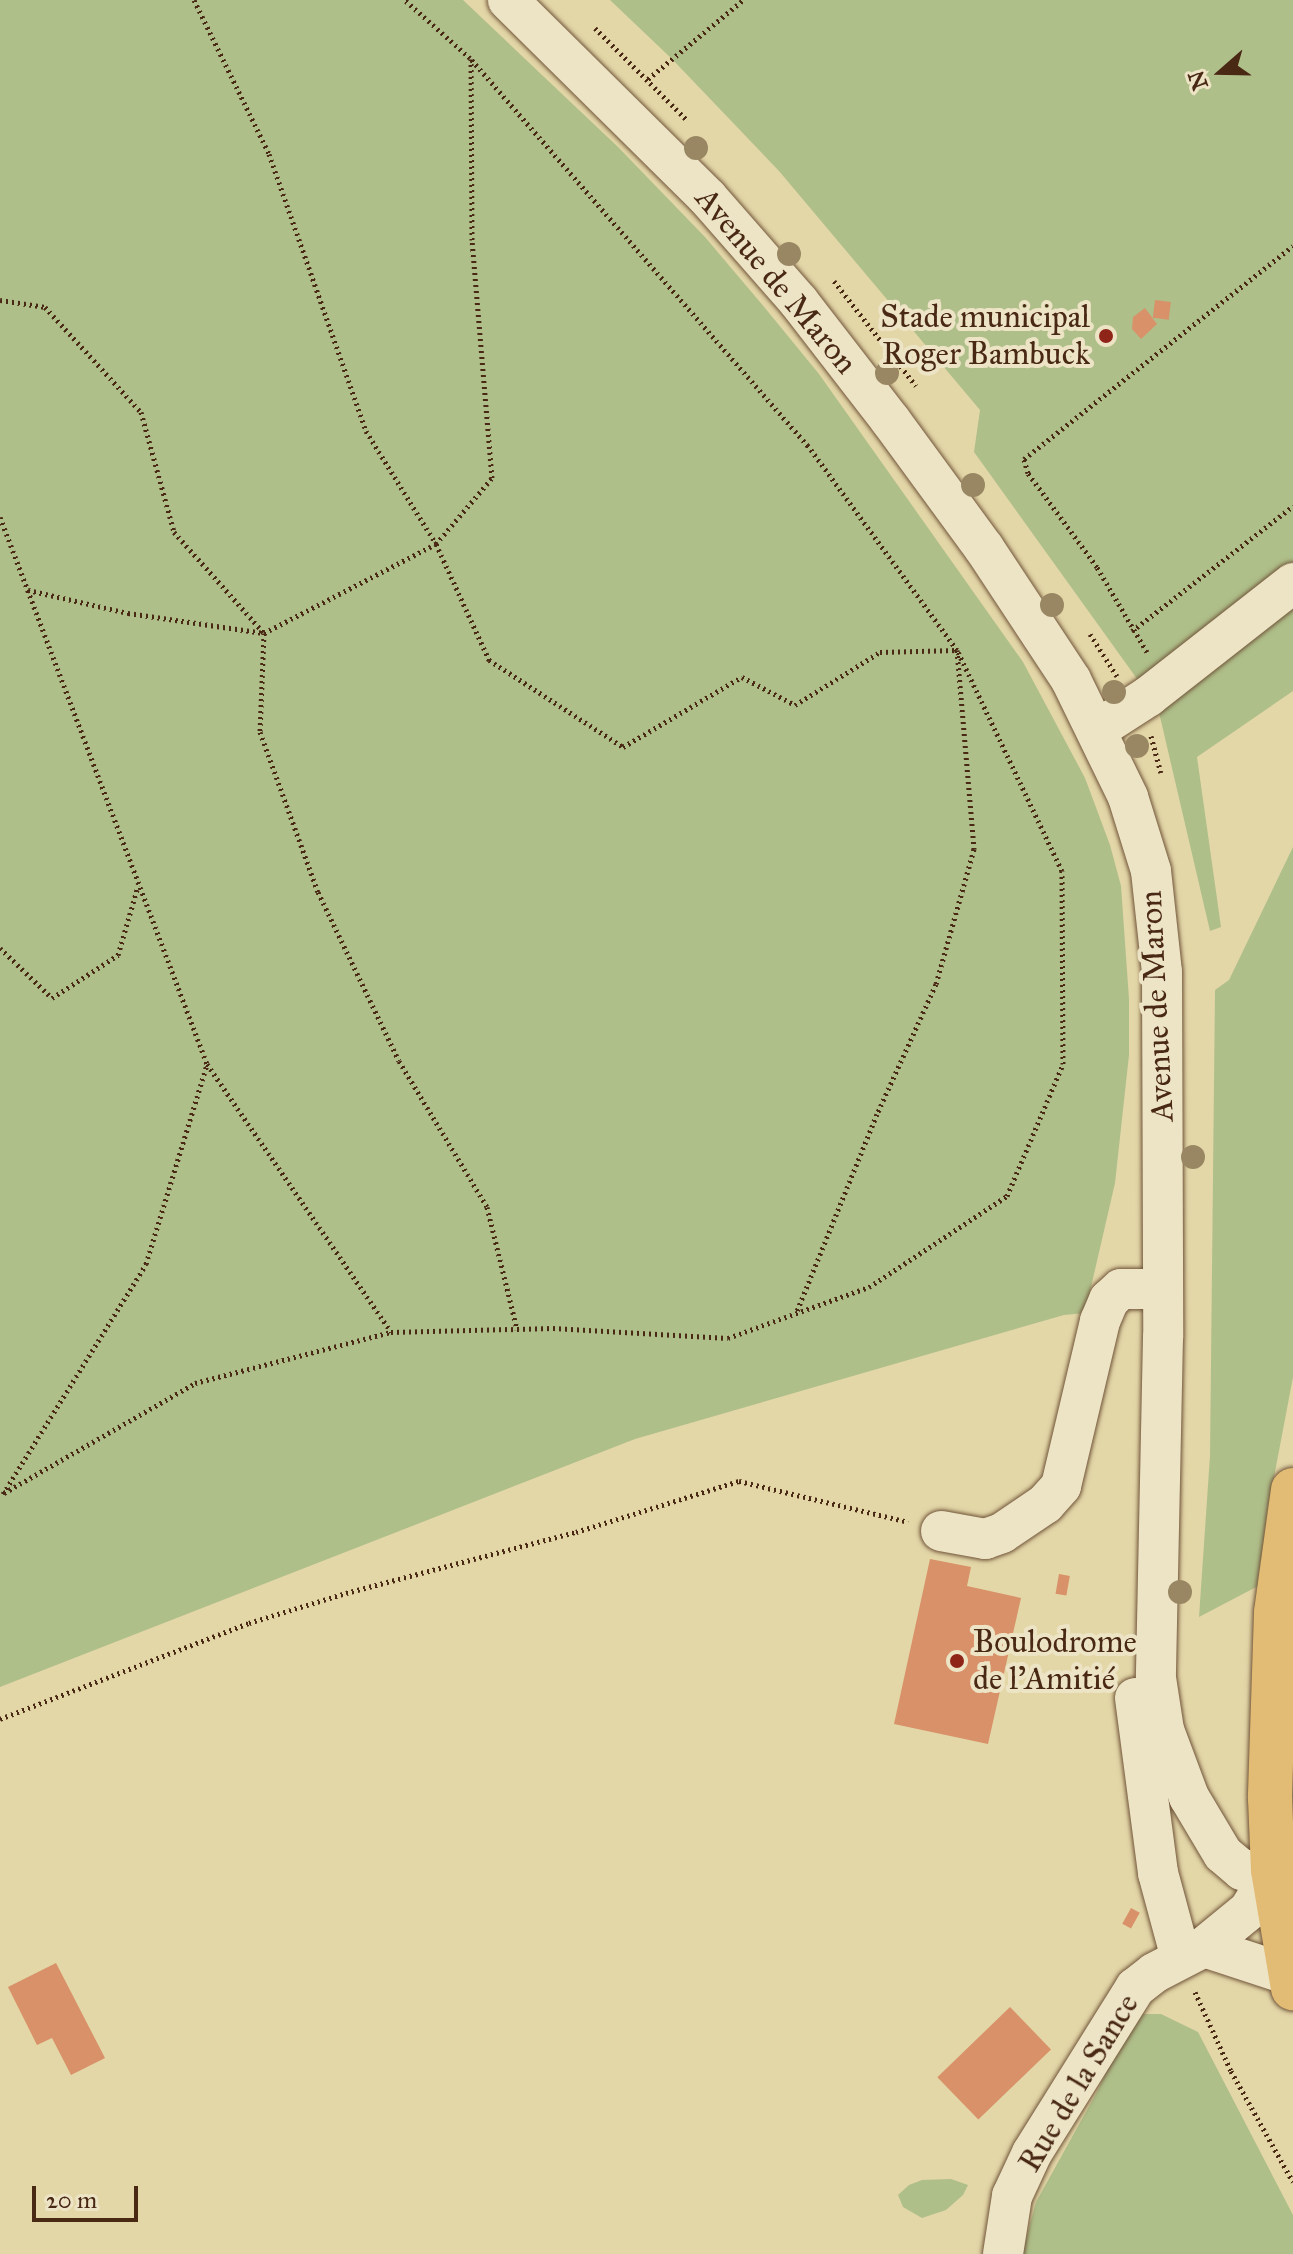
<!DOCTYPE html>
<html>
<head>
<meta charset="utf-8">
<style>
	body { margin:0 }
	#map { position:relative; width:1293px; height:2254px; overflow:hidden; background:#e3d6a7; font-family:"IM FELL Great Primer",serif }
	div>[style] { position:absolute }
	[style*='--x'] { left:calc(var(--x)*1px); top:calc(var(--y)*1px); width:calc(var(--w)*1px); rotate:calc(var(--a)*1deg) }
	.green>* { inset:0; background:#afbf8a }
	.building>* { inset:0; background:#d89168; transform-origin:0 0 }
	.path>* { height:5px; margin-top:-2.5px; transform-origin:0; background:repeating-linear-gradient(90deg,#492814 0 2px,transparent 0 6px) }
	.roads { filter:drop-shadow(0 0 2px #705439) drop-shadow(0 0 2px #705439) }
	.minor>* { height:40px; margin:-20px; padding:0 20px; transform-origin:20px; border-radius:20px; background:#ede4c6 }
	.major>* { height:44px; margin:-22px; padding:0 22px; transform-origin:22px; border-radius:22px; background:#e2bb74 }
	.trees>* { width:24px; height:24px; margin:-12px; border-radius:50%; background:#998763 }
	.dots>* { width:22px; height:22px; translate:-50% -50%; box-sizing:border-box; border:4px solid #ede4c6; border-radius:50% }
	span { translate:-50% -50%; white-space:nowrap; text-align:center; line-height:1.15; -webkit-text-stroke:8px #ede4c6; paint-order:stroke }
	.street-label { font-size:32px; color:#492814 }
	.poi-label { font-size:32px; color:#492814 }
	.right { translate:-100% -50%; text-align:right }
	.left { translate:0 -50%; text-align:left }
	.north { position:absolute; left:1181px; top:32px; width:80px; height:80px; -webkit-text-stroke:6px #ede4c6; paint-order:stroke; rotate:250deg; font-size:22px; font-weight:700; line-height:32px; text-align:center; color:#492814 }
	.north::after { content:''; display:block; margin:auto; width:28px; height:36px; background:#492814; clip-path:polygon(50% 0,100% 100%,50% 72%,0 100%) }
	.scale { position:absolute; left:32px; top:2186px; width:106px; height:36px; box-sizing:border-box; border:4px solid #492814; border-top:0; padding-left:10px; font-size:24px; line-height:28px; white-space:nowrap; color:#492814; -webkit-text-stroke:6px #ede4c6; paint-order:stroke }
</style>
</head>
<body>
<div id="map">
	<div class="green">
		<i style="clip-path:polygon(0 0,463px 0,618px 147px,705px 237px,765px 308px,819px 374px,1023px 662px,1085px 778px,1110px 845px,1121px 886px,1129px 999px,1129px 1055px,1115px 1183px,1085px 1313px,1064px 1315px,635px 1439px,0 1687px)"></i>
		<i style="clip-path:polygon(610px 0,1293px 0,1293px 691px,1197px 757px,1221px 927px,1210px 931px,1158px 708px,974px 452px,980px 410px,779px 171px,672px 59px)"></i>
		<i style="clip-path:polygon(1293px 847px,1293px 1377px,1267px 1514px,1260px 1585px,1199px 1617px,1210px 1456px,1215px 990px,1229px 980px)"></i>
		<i style="clip-path:polygon(1139px 2014px,1161px 2014px,1198px 2032px,1293px 2215px,1293px 2254px,1022px 2254px,1036px 2202px,1097px 2092px,1127px 2028px)"></i>
		<i style="clip-path:polygon(951px 2179px,968px 2185px,963px 2195px,946px 2210px,922px 2218px,903px 2207px,898px 2195px,909px 2185px,922px 2180px)"></i>
	</div>
	<div class="building">
		<i style="left:1155px;top:300px;width:16px;height:18px;rotate:7deg"></i>
		<i style="clip-path:polygon(1145px 308px,1157px 324px,1141px 339px,1132px 329px,1133px 317px)"></i>
		<i style="clip-path:polygon(930px 1559px,971px 1567px,967px 1586px,1021px 1598px,988px 1744px,894px 1724px)"></i>
		<i style="left:1059px;top:1574px;width:11px;height:20px;rotate:10deg"></i>
		<i style="left:1131px;top:1908px;width:10px;height:18px;rotate:29deg"></i>
		<i style="clip-path:polygon(56px 1963px,105px 2058px,71px 2075px,52px 2038px,37px 2045px,8px 1987px)"></i>
		<i style="left:1010px;top:2007px;width:59px;height:101px;rotate:46deg"></i>
	</div>
	<div class="path">
		<i style="--x:194;--y:0;--w:171;--a:64"></i>
		<i style="--x:269;--y:154;--w:293;--a:70.7"></i>
		<i style="--x:366;--y:431;--w:133;--a:58.2"></i>
		<i style="--x:436;--y:544;--w:128;--a:65.4"></i>
		<i style="--x:489;--y:660;--w:160;--a:33"></i>
		<i style="--x:623;--y:747;--w:138;--a:-30.5"></i>
		<i style="--x:742;--y:677;--w:60;--a:27.8"></i>
		<i style="--x:795;--y:705;--w:100;--a:-31.9"></i>
		<i style="--x:880;--y:652;--w:77;--a:-1.5"></i>
		<i style="--x:957;--y:650;--w:200;--a:85.1"></i>
		<i style="--x:974;--y:849;--w:140;--a:105.7"></i>
		<i style="--x:936;--y:984;--w:143;--a:114.4"></i>
		<i style="--x:877;--y:1114;--w:215;--a:112.1"></i>
		<i style="--x:595;--y:28;--w:130;--a:45"></i>
		<i style="--x:648;--y:79;--w:124;--a:-39.7"></i>
		<i style="--x:834;--y:281;--w:133;--a:52"></i>
		<i style="--x:0;--y:300;--w:46;--a:8.8"></i>
		<i style="--x:45;--y:307;--w:142;--a:47.6"></i>
		<i style="--x:141;--y:412;--w:124;--a:74.6"></i>
		<i style="--x:174;--y:532;--w:135;--a:48.3"></i>
		<i style="--x:264;--y:633;--w:99;--a:92.3"></i>
		<i style="--x:260;--y:732;--w:170;--a:70.1"></i>
		<i style="--x:318;--y:892;--w:187;--a:64.4"></i>
		<i style="--x:399;--y:1061;--w:170;--a:58.9"></i>
		<i style="--x:487;--y:1207;--w:126;--a:76.2"></i>
		<i style="--x:0;--y:517;--w:585;--a:69.27"></i>
		<i style="--x:207;--y:1064;--w:325;--a:55.5"></i>
		<i style="--x:391;--y:1332;--w:162;--a:-1.4"></i>
		<i style="--x:553;--y:1328;--w:175;--a:3.3"></i>
		<i style="--x:728;--y:1338;--w:150;--a:-19.9"></i>
		<i style="--x:869;--y:1287;--w:165;--a:-33.4"></i>
		<i style="--x:1007;--y:1196;--w:143;--a:-67"></i>
		<i style="--x:1063;--y:1064;--w:193;--a:-90.3"></i>
		<i style="--x:1062;--y:871;--w:245;--a:-115.4"></i>
		<i style="--x:957;--y:650;--w:253;--a:-126.1"></i>
		<i style="--x:808;--y:446;--w:515;--a:-131.06"></i>
		<i style="--x:470;--y:58;--w:87;--a:-138.3"></i>
		<i style="--x:28;--y:590;--w:103;--a:13"></i>
		<i style="--x:128;--y:613;--w:137;--a:8.4"></i>
		<i style="--x:264;--y:633;--w:194;--a:-27.4"></i>
		<i style="--x:436;--y:544;--w:87;--a:-49.7"></i>
		<i style="--x:492;--y:478;--w:239;--a:-94.8"></i>
		<i style="--x:472;--y:240;--w:181;--a:-90.3"></i>
		<i style="--x:1132;--y:631;--w:204;--a:-37.8"></i>
		<i style="--x:1090;--y:634;--w:50;--a:57.3"></i>
		<i style="--x:1147;--y:652;--w:99;--a:-120.5"></i>
		<i style="--x:1097;--y:567;--w:117;--a:-126.3"></i>
		<i style="--x:1028;--y:473;--w:15;--a:-106"></i>
		<i style="--x:1024;--y:459;--w:343;--a:-38.4"></i>
		<i style="--x:1151;--y:736;--w:38;--a:75"></i>
		<i style="--x:0;--y:948;--w:72;--a:43.9"></i>
		<i style="--x:52;--y:998;--w:79;--a:-33.1"></i>
		<i style="--x:118;--y:955;--w:72;--a:-73.8"></i>
		<i style="--x:4;--y:1493;--w:220;--a:-29.9"></i>
		<i style="--x:195;--y:1383;--w:203;--a:-14.6"></i>
		<i style="--x:3;--y:1494;--w:271;--a:-58.1"></i>
		<i style="--x:146;--y:1264;--w:208;--a:-73"></i>
		<i style="--x:0;--y:1719;--w:267;--a:-21.1"></i>
		<i style="--x:249;--y:1623;--w:102;--a:-17.2"></i>
		<i style="--x:346;--y:1593;--w:238;--a:-14.9"></i>
		<i style="--x:576;--y:1532;--w:171;--a:-17.4"></i>
		<i style="--x:739;--y:1481;--w:174;--a:13.6"></i>
		<i style="--x:1195;--y:1992;--w:87;--a:65.5"></i>
		<i style="--x:1231;--y:2071;--w:127;--a:60.8"></i>
	</div>
	<div class="roads">
		<div class="minor">
			<i style="--x:508;--y:0;--w:281;--a:44.7"></i>
			<i style="--x:708;--y:198;--w:138;--a:48.8"></i>
			<i style="--x:799;--y:302;--w:150;--a:52.3"></i>
			<i style="--x:891;--y:421;--w:157;--a:53.8"></i>
			<i style="--x:984;--y:548;--w:158;--a:56.6"></i>
			<i style="--x:1071;--y:680;--w:130;--a:64"></i>
			<i style="--x:1128;--y:797;--w:77;--a:72.7"></i>
			<i style="--x:1151;--y:871;--w:102;--a:83.8"></i>
			<i style="--x:1162;--y:972;--w:365;--a:89.8"></i>
			<i style="--x:1163;--y:1337;--w:341;--a:91.2"></i>
			<i style="--x:1156;--y:1678;--w:53;--a:81.3"></i>
			<i style="--x:1164;--y:1730;--w:72;--a:69.5"></i>
			<i style="--x:1189;--y:1797;--w:66;--a:59.2"></i>
			<i style="--x:1223;--y:1854;--w:25;--a:40"></i>
			<i style="--x:1242;--y:1870;--w:31;--a:0"></i>
			<i style="--x:1273;--y:1870;--w:21;--a:-17"></i>
			<i style="--x:1098;--y:729;--w:61;--a:-32.9"></i>
			<i style="--x:1149;--y:696;--w:183;--a:-38.1"></i>
			<i style="--x:941;--y:1531;--w:45;--a:10.3"></i>
			<i style="--x:985;--y:1539;--w:18;--a:-19"></i>
			<i style="--x:1002;--y:1533;--w:52;--a:-34"></i>
			<i style="--x:1045;--y:1504;--w:24;--a:-48"></i>
			<i style="--x:1061;--y:1486;--w:170;--a:-76.7"></i>
			<i style="--x:1100;--y:1321;--w:23;--a:-67"></i>
			<i style="--x:1109;--y:1300;--w:16;--a:-43"></i>
			<i style="--x:1121;--y:1289;--w:42;--a:0"></i>
			<i style="--x:1135;--y:1698;--w:177;--a:82.5"></i>
			<i style="--x:1158;--y:1873;--w:88;--a:74.9"></i>
			<i style="--x:1204;--y:1947;--w:89;--a:18.2"></i>
			<i style="--x:1003;--y:2254;--w:59;--a:-81.2"></i>
			<i style="--x:1012;--y:2196;--w:47;--a:-65.1"></i>
			<i style="--x:1032;--y:2153;--w:195;--a:-58"></i>
			<i style="--x:1135;--y:1988;--w:24;--a:-38"></i>
			<i style="--x:1154;--y:1973;--w:56;--a:-27.5"></i>
			<i style="--x:1204;--y:1947;--w:58;--a:-39.4"></i>
			<i style="--x:1249;--y:1910;--w:47;--a:-59"></i>
		</div>
		<div class="major">
			<i style="--x:1293;--y:1490;--w:124;--a:97.9"></i>
			<i style="--x:1276;--y:1613;--w:185;--a:91.9"></i>
			<i style="--x:1270;--y:1798;--w:72;--a:87.6"></i>
			<i style="--x:1273;--y:1870;--w:120;--a:80.4"></i>
		</div>
	</div>
	<div class="trees">
		<i style="left:696px;top:148px"></i>
		<i style="left:789px;top:254px"></i>
		<i style="left:887px;top:373px"></i>
		<i style="left:973px;top:485px"></i>
		<i style="left:1052px;top:605px"></i>
		<i style="left:1114px;top:692px"></i>
		<i style="left:1137px;top:746px"></i>
		<i style="left:1193px;top:1157px"></i>
		<i style="left:1180px;top:1592px"></i>
	</div>
	<div class="dots">
		<i style="left:1106px;top:336px;background:#8f2418"></i>
		<i style="left:957px;top:1661px;background:#8f2418"></i>
	</div>
	<div class="street-label">
		<span style="left:776px;top:281px;rotate:50deg">Avenue de Maron</span>
		<span style="left:1157px;top:1006px;rotate:-93deg">Avenue de Maron</span>
		<span style="left:1079px;top:2083px;rotate:-59deg">Rue de la Sance</span>
	</div>
	<div class="poi-label">
		<span class="right" style="left:1090px;top:336px">Stade municipal<br>Roger Bambuck</span>
		<span class="left" style="left:973px;top:1661px">Boulodrome<br>de l'Amitié</span>
	</div>
	<div class="north">N</div>
	<div class="scale">20 m</div>
</div>
</body>
</html>
